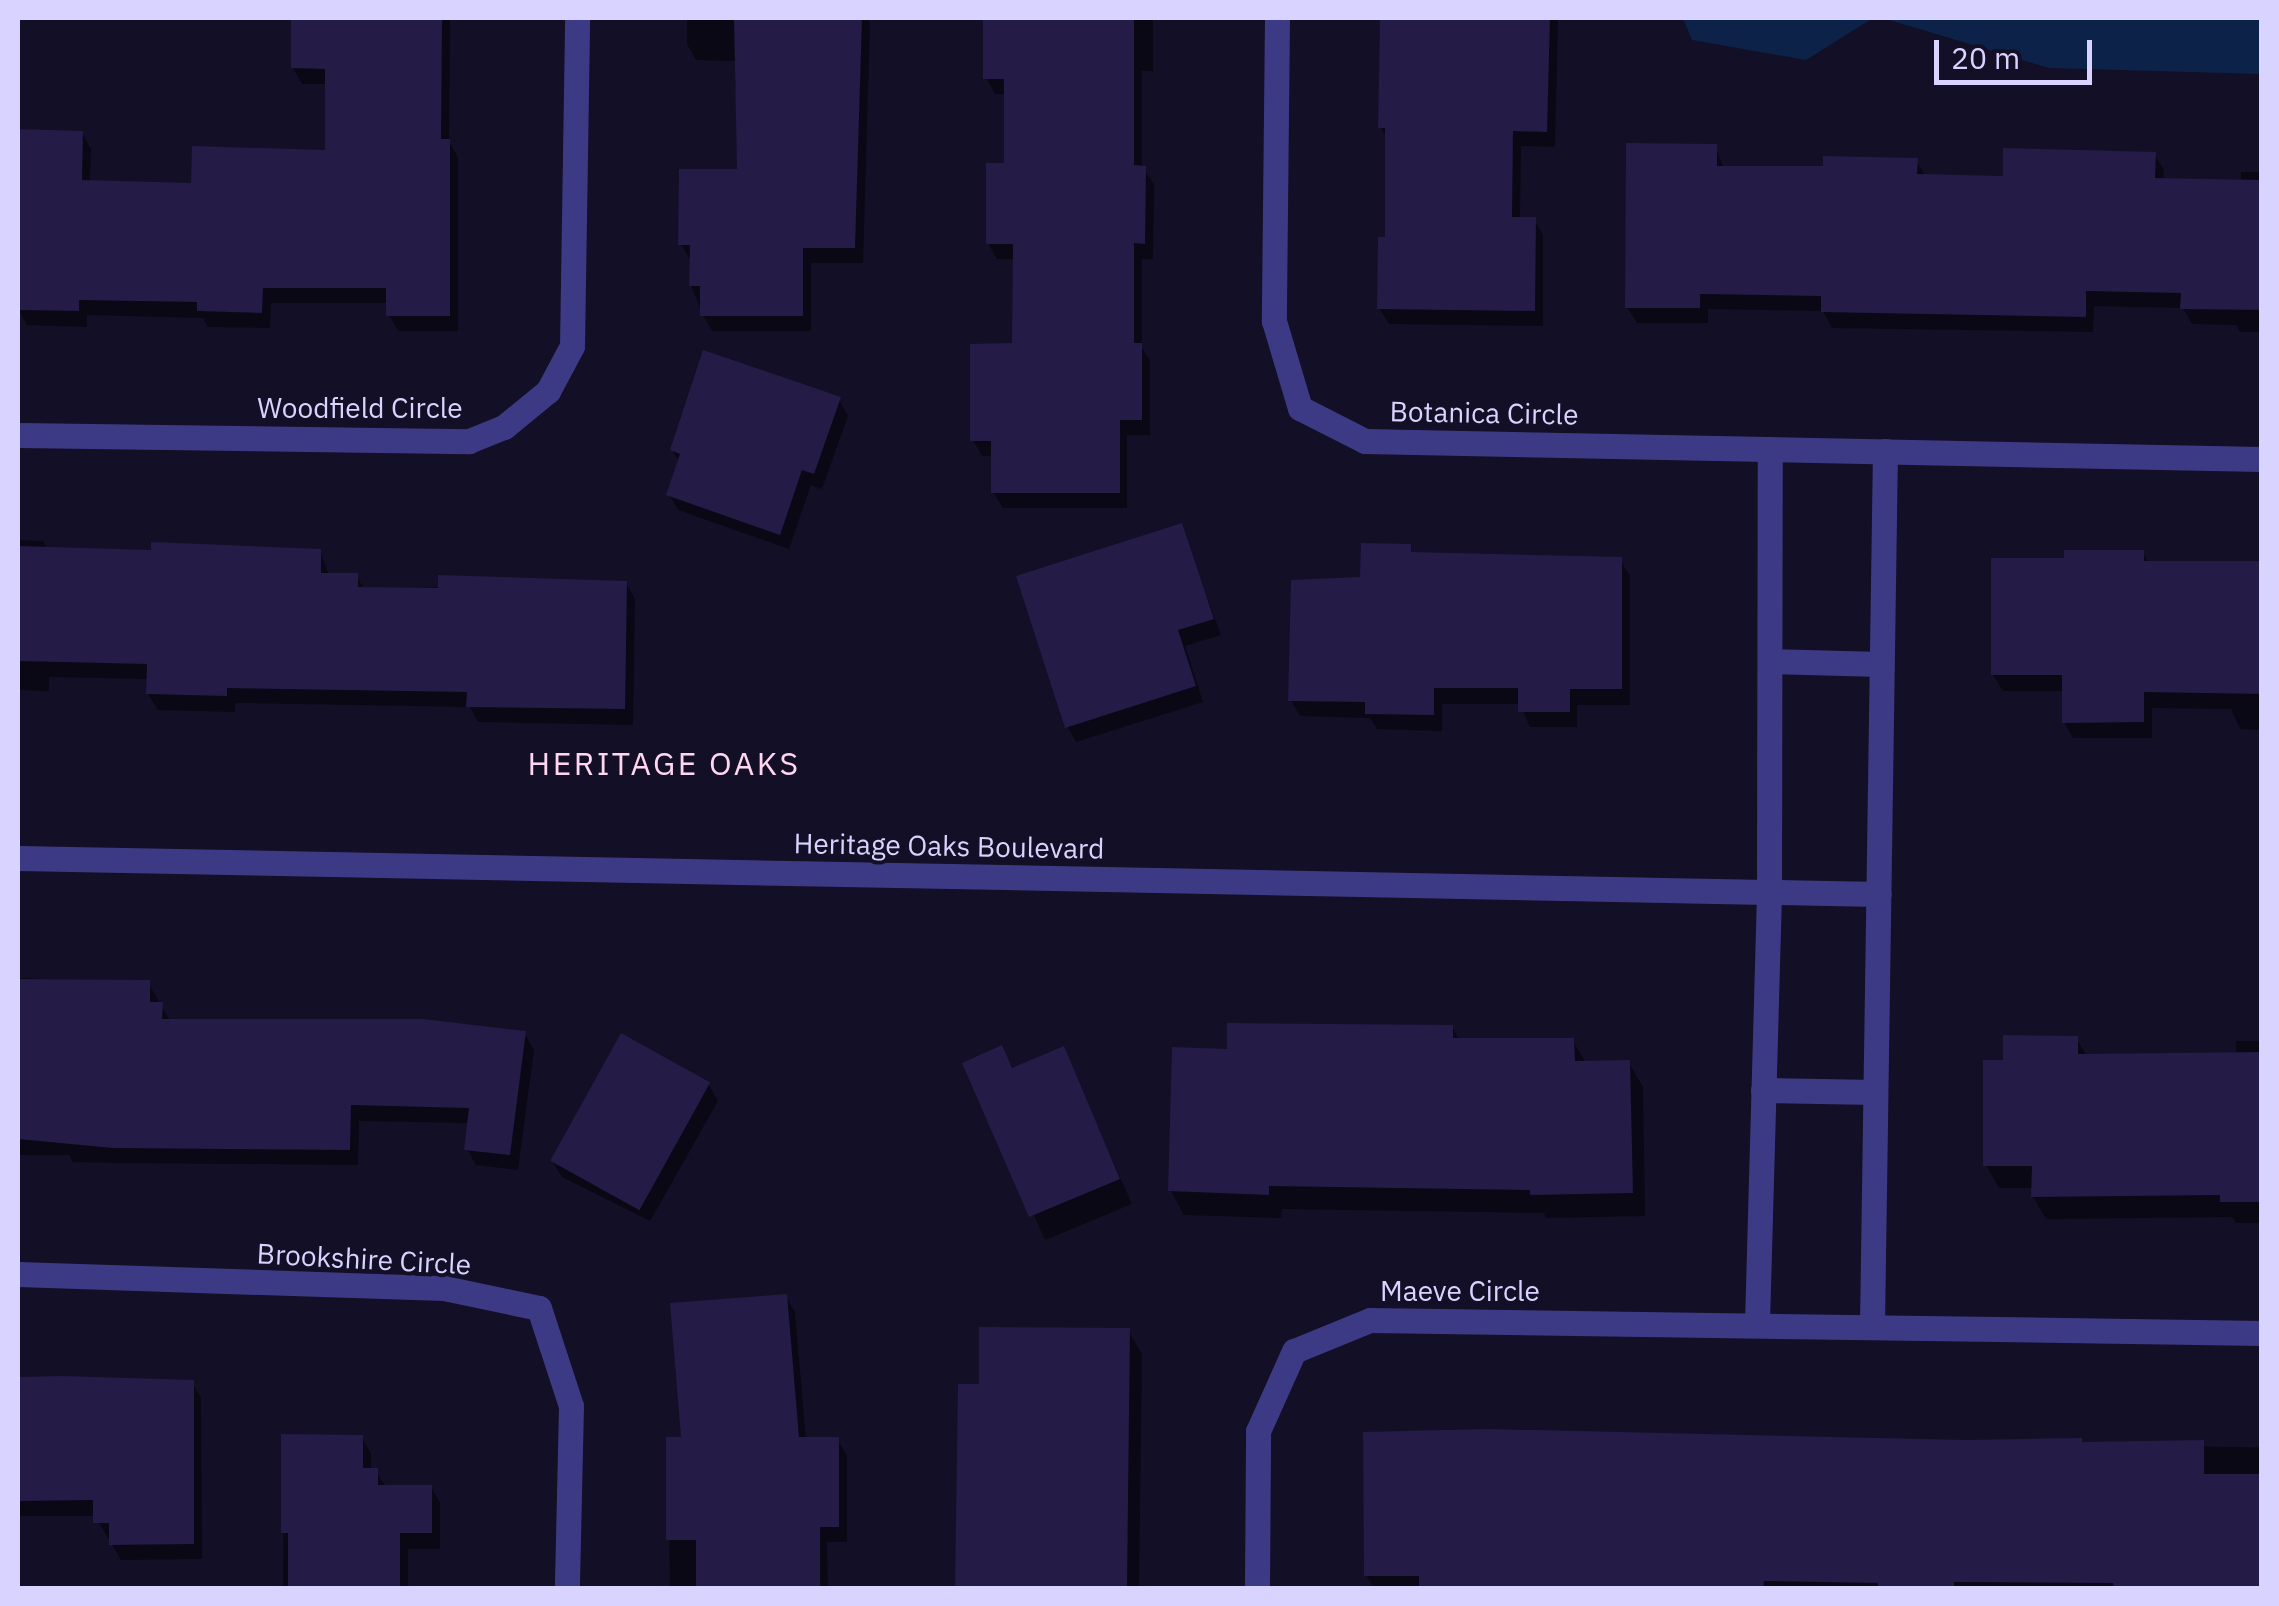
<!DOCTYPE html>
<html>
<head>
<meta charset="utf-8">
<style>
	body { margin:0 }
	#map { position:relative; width:2279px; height:1606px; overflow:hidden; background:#130f26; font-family:"IBM Plex Sans",sans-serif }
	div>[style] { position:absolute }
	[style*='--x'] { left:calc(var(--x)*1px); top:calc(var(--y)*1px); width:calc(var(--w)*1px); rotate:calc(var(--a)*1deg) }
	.water>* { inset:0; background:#0c2248 }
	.shadow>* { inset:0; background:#0007; transform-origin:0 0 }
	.building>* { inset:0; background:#241b47; transform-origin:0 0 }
	.minor>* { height:25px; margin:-12.5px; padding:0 12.5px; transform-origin:12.5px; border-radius:12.5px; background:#3d3a85 }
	span { translate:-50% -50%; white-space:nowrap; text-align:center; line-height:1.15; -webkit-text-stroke:8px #130f26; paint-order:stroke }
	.street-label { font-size:28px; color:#d9d4ff }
	.quarter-label { font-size:32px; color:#ffd6f0; letter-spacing:2.5px }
	.frame { position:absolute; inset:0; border:20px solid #d9d4ff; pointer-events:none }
	.scale { position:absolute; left:1934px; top:40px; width:158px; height:45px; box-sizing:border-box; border:5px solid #d9d4ff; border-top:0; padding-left:12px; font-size:30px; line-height:35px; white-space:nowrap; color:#d9d4ff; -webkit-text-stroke:8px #130f26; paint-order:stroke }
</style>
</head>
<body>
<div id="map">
	<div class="water">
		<i style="clip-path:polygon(1683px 18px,1873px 18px,1806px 60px,1692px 40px)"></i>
		<i style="clip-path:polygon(1883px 18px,2261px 18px,2261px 74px,2049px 68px)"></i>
	</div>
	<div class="shadow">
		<i style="clip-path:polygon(294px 18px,450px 18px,449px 142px,458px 157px,458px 331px,398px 331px,389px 315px,389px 303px,271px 303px,270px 328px,208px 327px,203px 318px,87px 315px,87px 327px,27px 325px,18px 309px,18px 132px,82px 133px,91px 149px,90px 182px,194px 186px,328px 153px,328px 84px,302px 84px,293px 68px)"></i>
		<i style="clip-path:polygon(687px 18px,867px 18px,870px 23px,863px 263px,811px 263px,811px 331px,712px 331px,703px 315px,691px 286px,690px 260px,681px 244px,739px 172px,739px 95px,735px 87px,735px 61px,696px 60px,687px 44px)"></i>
		<i style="clip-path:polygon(986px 18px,1153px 18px,1153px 71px,1142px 71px,1142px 168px,1154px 184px,1153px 259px,1142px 259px,1142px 348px,1150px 361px,1150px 435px,1127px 435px,1127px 508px,1003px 508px,993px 492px,993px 456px,982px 456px,973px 440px,1015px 346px,1016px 259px,997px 259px,988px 243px,1007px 166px,1007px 94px,995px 94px,986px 78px)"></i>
		<i style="clip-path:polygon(1409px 18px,1558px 18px,1555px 147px,1521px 146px,1520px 219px,1534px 219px,1543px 235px,1543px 326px,1389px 324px,1379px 308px,1388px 239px,1388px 140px,1381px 128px,1409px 49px)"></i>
		<i style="clip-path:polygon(1715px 146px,1724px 168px,1825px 168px,1916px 160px,1926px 177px,2005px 178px,2154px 154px,2164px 170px,2163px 181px,2241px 182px,2241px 172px,2262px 172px,2262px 332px,2240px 332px,2236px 325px,2192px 324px,2183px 308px,2094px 306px,2093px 332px,1832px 328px,1823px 311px,1708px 309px,1708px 323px,1637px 323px,1627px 307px)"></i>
		<i style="clip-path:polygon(839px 400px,848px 416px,822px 489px,811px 485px,789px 549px,678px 510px,669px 494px,680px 463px,672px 450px)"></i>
		<i style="clip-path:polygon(1181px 526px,1221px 635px,1185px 646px,1203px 702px,1076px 742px,1067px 726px)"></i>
		<i style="clip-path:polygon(18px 540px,43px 541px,48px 550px,320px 551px,329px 575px,356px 575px,364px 589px,626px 583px,635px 599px,633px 725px,478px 722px,470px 707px,235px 703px,235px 712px,158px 710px,148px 694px,149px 679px,49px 677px,49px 691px,18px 690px)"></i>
		<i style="clip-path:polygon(1409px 547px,1414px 555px,1620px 560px,1630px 576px,1630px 705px,1577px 705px,1577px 727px,1530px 727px,1520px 704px,1442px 704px,1442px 731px,1377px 729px,1370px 718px,1300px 716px,1291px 700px,1362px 579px)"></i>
		<i style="clip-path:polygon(2143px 553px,2149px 563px,2262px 563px,2262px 730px,2240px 729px,2231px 709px,2152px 708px,2152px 738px,2073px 738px,2064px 722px,2064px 691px,2003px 691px,1993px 675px,2067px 561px)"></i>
		<i style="clip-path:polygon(18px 978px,148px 983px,171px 1022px,525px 1034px,534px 1050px,518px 1170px,476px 1165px,467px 1149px,470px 1123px,359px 1121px,358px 1165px,124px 1163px,73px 1162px,69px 1155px,18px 1155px)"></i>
		<i style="clip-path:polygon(1452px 1027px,1460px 1041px,1573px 1041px,1586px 1063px,1629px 1063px,1643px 1087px,1645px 1216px,1546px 1218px,1544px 1213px,1282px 1209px,1281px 1218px,1184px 1215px,1171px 1191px,1229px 1051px)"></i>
		<i style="clip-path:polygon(2076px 1038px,2087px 1056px,2236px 1054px,2236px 1041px,2262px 1041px,2262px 1223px,2236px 1223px,2232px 1217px,2046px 1219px,2033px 1197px,2034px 1188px,1999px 1188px,1986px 1165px,2006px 1063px)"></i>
		<i style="clip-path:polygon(1001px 1049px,1014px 1070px,1063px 1049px,1132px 1204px,1045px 1240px,966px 1064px)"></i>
		<i style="clip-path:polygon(709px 1085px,718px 1101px,650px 1221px,562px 1177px,552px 1161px)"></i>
		<i style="clip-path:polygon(785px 1296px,795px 1312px,806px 1440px,838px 1440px,847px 1456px,847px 1542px,827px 1542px,828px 1588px,670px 1588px,668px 1440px,684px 1440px)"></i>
		<i style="clip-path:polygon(1128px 1330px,1142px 1354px,1139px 1588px,958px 1588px,960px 1387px,981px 1387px)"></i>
		<i style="clip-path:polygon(18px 1381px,192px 1382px,201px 1398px,202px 1559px,121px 1560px,95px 1516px,18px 1516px)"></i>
		<i style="clip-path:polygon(284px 1437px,362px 1438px,371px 1454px,371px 1471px,376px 1471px,386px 1487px,431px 1487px,440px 1503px,440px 1549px,408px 1549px,408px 1588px,283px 1588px)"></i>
		<i style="left:1724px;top:1438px;width:538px;height:150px;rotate:1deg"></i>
		<i style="clip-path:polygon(1660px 1461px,1656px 1588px,1374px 1588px,1366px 1575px)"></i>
	</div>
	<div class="building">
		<i style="clip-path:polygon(291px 18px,442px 18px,441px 139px,450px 139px,450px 316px,386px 316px,386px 288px,263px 288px,262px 313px,197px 311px,197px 302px,79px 300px,79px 311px,18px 310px,18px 129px,83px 131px,82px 180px,191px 183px,192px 146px,325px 150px,325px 69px,291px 68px)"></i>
		<i style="clip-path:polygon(734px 18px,862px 18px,855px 248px,803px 248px,803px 316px,700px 316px,700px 286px,689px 286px,690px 245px,678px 245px,679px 169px,737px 169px)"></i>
		<i style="clip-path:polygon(983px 18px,1134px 18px,1134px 165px,1146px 166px,1145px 244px,1134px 243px,1134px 343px,1142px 343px,1142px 420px,1120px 420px,1120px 493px,991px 493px,991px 441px,970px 441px,970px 344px,1012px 343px,1013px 244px,986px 244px,986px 163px,1004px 163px,1004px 79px,983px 79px)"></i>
		<i style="clip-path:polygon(1380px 18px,1550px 18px,1547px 132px,1513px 131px,1512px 217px,1536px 217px,1535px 311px,1377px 309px,1378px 237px,1385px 237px,1385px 128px,1378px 128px)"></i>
		<i style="clip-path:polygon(1626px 143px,1717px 144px,1717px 166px,1823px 166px,1823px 156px,1918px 158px,1917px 174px,2003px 176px,2003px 148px,2156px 152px,2155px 178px,2262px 180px,2262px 310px,2180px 309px,2181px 293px,2086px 291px,2086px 317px,1821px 312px,1821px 296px,1700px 294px,1700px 308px,1625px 308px)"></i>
		<i style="clip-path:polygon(703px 350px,841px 397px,814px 474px,802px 470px,780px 535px,666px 495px,680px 454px,670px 450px)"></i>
		<i style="clip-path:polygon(1182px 523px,1214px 619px,1178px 630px,1196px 686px,1065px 728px,1016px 576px)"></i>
		<i style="clip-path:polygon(151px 542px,321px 549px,321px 573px,358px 573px,358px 587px,438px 588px,438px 575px,627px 581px,625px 709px,466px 707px,467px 692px,227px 688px,227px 696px,146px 694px,147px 664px,18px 661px,18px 546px,151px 550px)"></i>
		<i style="clip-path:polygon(1361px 543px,1411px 544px,1411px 552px,1622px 557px,1622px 689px,1570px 689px,1570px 712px,1518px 712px,1518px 688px,1434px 688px,1434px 715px,1365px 714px,1365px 702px,1288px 701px,1291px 580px,1360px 577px)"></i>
		<i style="clip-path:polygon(2064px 550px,2144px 550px,2144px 561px,2262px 561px,2262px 694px,2144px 692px,2144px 722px,2062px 723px,2062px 675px,1991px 675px,1991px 558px,2064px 558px)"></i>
		<i style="clip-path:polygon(18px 979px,150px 980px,150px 1002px,163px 1002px,162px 1019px,423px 1019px,526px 1031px,510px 1155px,464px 1150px,469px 1108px,351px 1105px,350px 1150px,113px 1148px,18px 1139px)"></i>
		<i style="clip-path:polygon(1227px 1023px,1453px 1025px,1453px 1038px,1574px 1038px,1575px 1061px,1630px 1060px,1633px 1193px,1530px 1195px,1530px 1190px,1269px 1186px,1269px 1195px,1168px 1191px,1172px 1047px,1227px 1049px)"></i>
		<i style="left:621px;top:1033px;width:102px;height:146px;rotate:29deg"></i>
		<i style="clip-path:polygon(2003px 1035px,2078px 1036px,2078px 1054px,2262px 1052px,2262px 1202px,2220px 1202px,2220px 1195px,2031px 1197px,2032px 1166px,1983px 1166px,1983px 1060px,2003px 1060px)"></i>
		<i style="clip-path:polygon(1002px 1045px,1012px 1068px,1064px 1046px,1120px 1179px,1029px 1217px,962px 1063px)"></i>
		<i style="clip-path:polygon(787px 1294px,799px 1437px,839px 1437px,839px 1527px,820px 1527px,820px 1588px,696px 1588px,696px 1540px,666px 1540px,666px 1437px,681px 1437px,670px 1303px)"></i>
		<i style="clip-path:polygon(979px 1327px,1130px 1328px,1127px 1588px,955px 1588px,958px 1384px,979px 1384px)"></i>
		<i style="clip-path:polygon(63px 1376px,194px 1380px,194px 1544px,109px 1545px,109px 1523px,93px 1523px,93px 1500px,18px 1501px,18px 1377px)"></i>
		<i style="clip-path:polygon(1487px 1429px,1966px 1440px,2082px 1438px,2082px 1442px,2204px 1440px,2204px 1474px,2262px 1474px,2262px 1586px,2114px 1588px,2113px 1583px,1954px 1582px,1954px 1588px,1878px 1588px,1878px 1583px,1764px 1581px,1763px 1588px,1419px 1588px,1419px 1576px,1364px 1576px,1363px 1432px)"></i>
		<i style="clip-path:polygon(281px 1434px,363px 1435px,363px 1468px,378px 1468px,378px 1485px,432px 1485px,432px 1533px,400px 1533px,400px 1588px,288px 1588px,288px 1533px,281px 1533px)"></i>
	</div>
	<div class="minor">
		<i style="--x:1277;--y:18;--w:303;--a:90.6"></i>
		<i style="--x:1274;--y:321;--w:91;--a:73.4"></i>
		<i style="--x:1300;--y:408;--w:73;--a:26.9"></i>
		<i style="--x:1365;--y:441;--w:897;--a:1.15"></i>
		<i style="--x:18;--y:435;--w:451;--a:0.8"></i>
		<i style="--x:469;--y:441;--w:38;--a:-22"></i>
		<i style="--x:504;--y:427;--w:57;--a:-39.3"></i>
		<i style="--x:548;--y:391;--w:51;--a:-61.9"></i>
		<i style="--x:572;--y:346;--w:328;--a:-89.1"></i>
		<i style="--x:1771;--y:661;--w:110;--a:1.6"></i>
		<i style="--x:18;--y:858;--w:1861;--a:1.11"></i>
		<i style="--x:1763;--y:1090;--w:112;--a:1"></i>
		<i style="--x:18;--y:1274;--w:426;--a:1.9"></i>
		<i style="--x:444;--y:1288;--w:97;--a:11.9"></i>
		<i style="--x:539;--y:1308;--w:103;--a:71.9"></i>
		<i style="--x:571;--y:1406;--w:182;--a:91.3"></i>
		<i style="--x:1757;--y:1323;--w:430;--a:-88.4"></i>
		<i style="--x:1769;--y:893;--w:444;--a:-89.9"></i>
		<i style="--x:1872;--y:1325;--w:874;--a:-89.15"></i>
		<i style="--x:1257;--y:1588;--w:157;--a:-89.6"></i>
		<i style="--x:1258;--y:1431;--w:88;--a:-65.8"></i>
		<i style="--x:1294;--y:1351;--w:82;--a:-22.2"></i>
		<i style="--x:1370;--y:1320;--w:892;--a:0.83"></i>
	</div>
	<div class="street-label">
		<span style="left:360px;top:408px">Woodfield Circle</span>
		<span style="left:1484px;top:413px;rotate:1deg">Botanica Circle</span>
		<span style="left:949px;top:846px;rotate:1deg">Heritage Oaks Boulevard</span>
		<span style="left:364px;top:1259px;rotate:3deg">Brookshire Circle</span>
		<span style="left:1460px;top:1291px">Maeve Circle</span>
	</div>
	<div class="quarter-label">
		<span style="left:664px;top:763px">HERITAGE OAKS</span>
	</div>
	<div class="frame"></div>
	<div class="scale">20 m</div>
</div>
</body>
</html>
